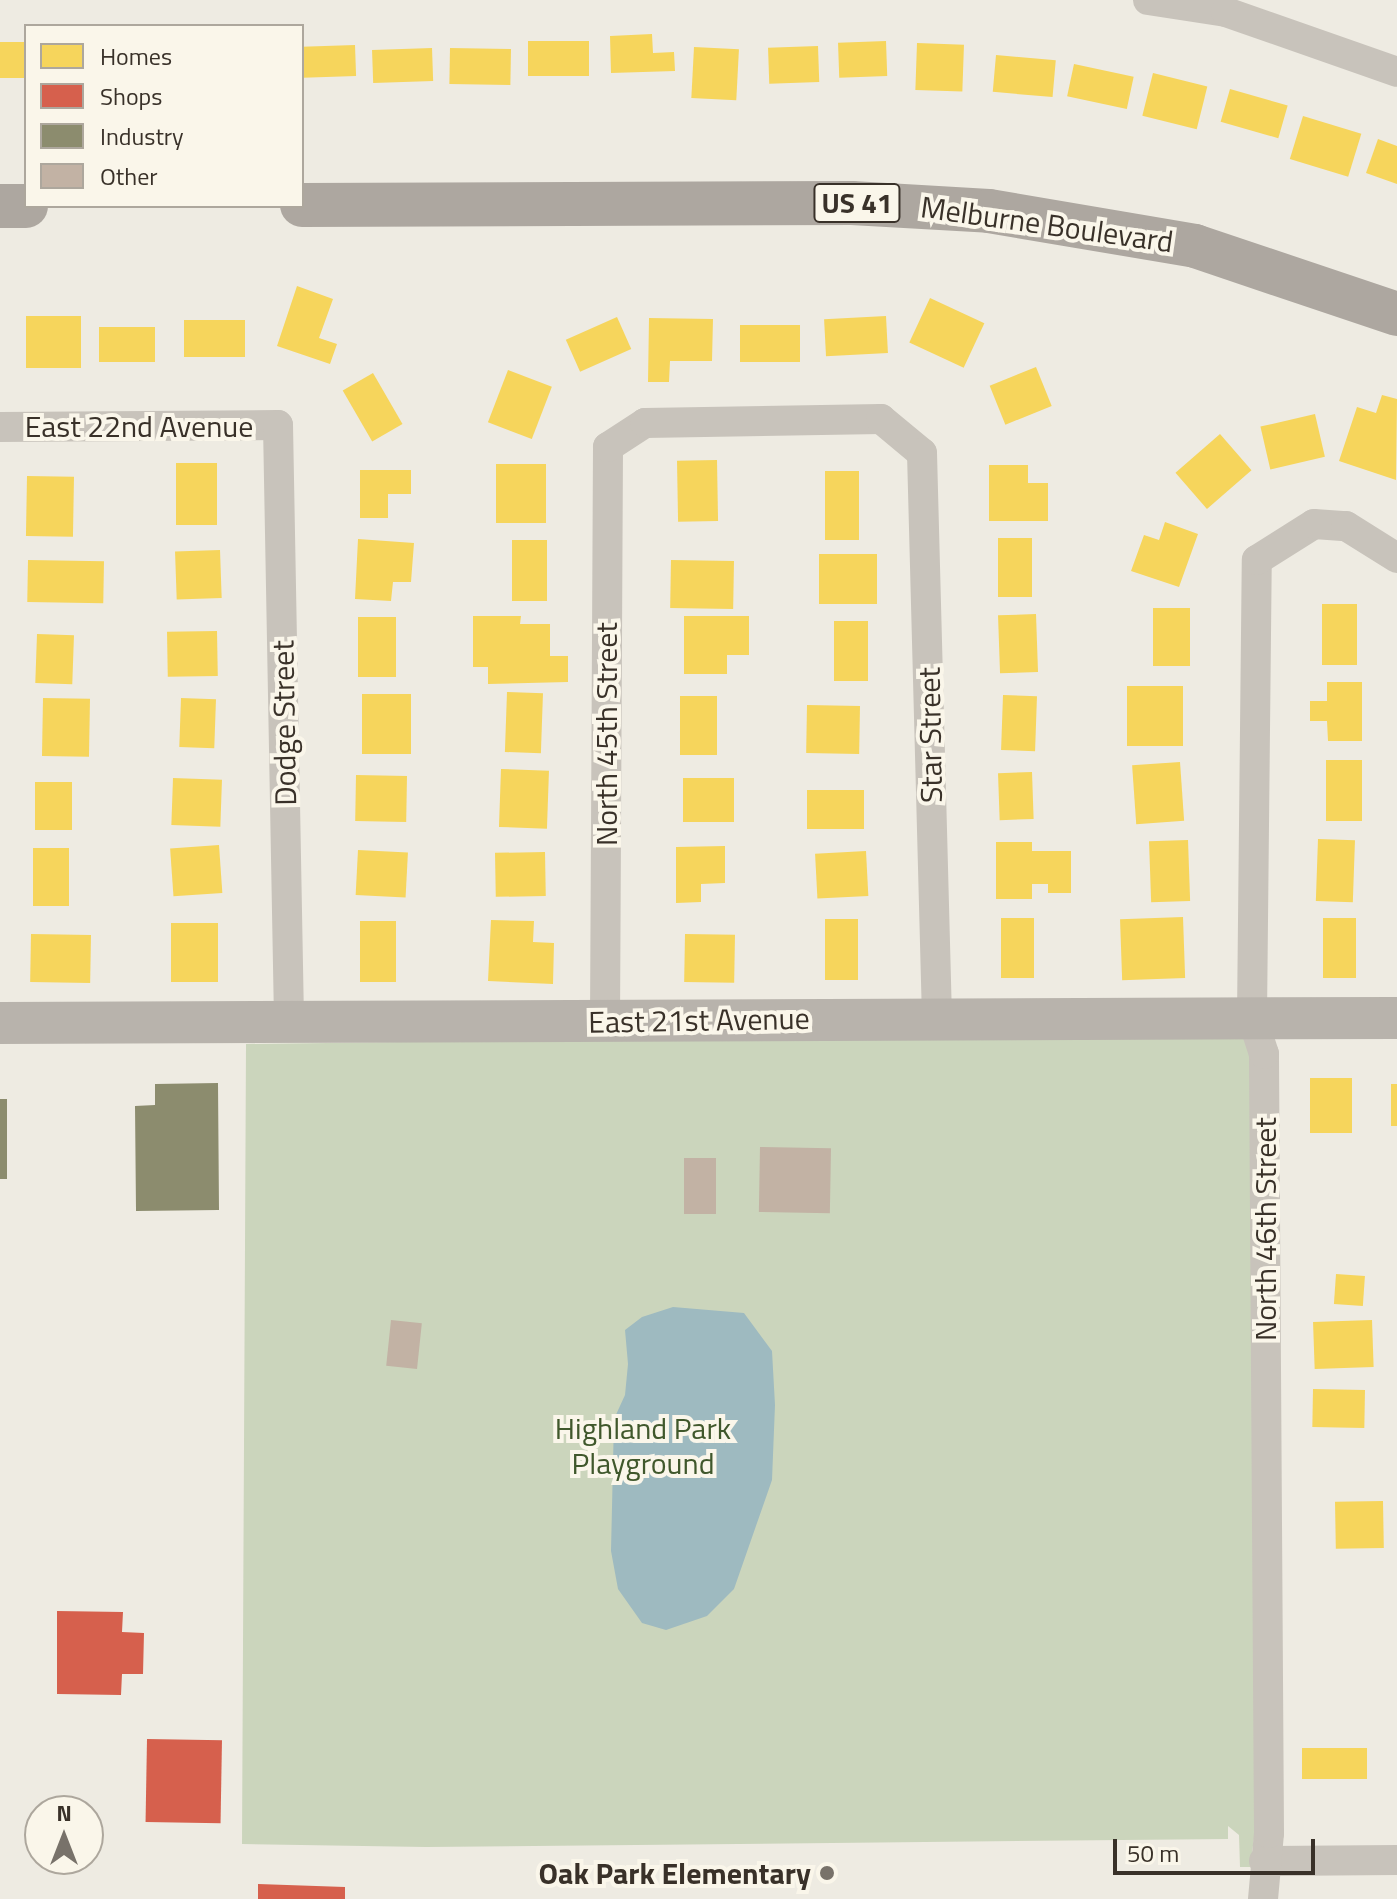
<!DOCTYPE html>
<html>
<head>
<meta charset="utf-8">
<style>
	body { margin:0 }
	#map { position:relative; width:1397px; height:1899px; overflow:hidden; background:#eeebe2; font-family:"Titillium Web",sans-serif }
	div>[style] { position:absolute }
	[style*='--x'] { left:calc(var(--x)*1px); top:calc(var(--y)*1px); width:calc(var(--w)*1px); rotate:calc(var(--a)*1deg) }
	.green>* { inset:0; background:#cbd5bc }
	.water>* { inset:0; background:#9ebac0 }
	.homes>* { inset:0; background:#f6d55c; transform-origin:0 0 }
	.shops>* { inset:0; background:#d6604d; transform-origin:0 0 }
	.industry>* { inset:0; background:#8c8c6e; transform-origin:0 0 }
	.building>* { inset:0; background:#c2b2a4; transform-origin:0 0 }
	.street>* { height:30px; margin:-15px; padding:0 15px; transform-origin:15px; border-radius:15px; background:#c8c3bb }
	.secondary>* { height:42px; margin:-21px; padding:0 21px; transform-origin:21px; border-radius:21px; background:#b8b3ac }
	.primary>* { height:44px; margin:-22px; padding:0 22px; transform-origin:22px; border-radius:22px; background:#ada7a0 }
	.dots>* { width:22px; height:22px; translate:-50% -50%; box-sizing:border-box; border:4px solid #faf6ea; border-radius:50% }
	span { translate:-50% -50%; white-space:nowrap; text-align:center; line-height:1.15; -webkit-text-stroke:8px #faf6ea; paint-order:stroke }
	.shield-label span { padding:2px 6px; background:#faf6ea; border:2px solid; border-radius:6px; -webkit-text-stroke-width:0 }
	.shield-label { font-size:28px; color:#393129; font-weight:700 }
	.street-label { font-size:30px; color:#393129 }
	.park-label { font-size:30px; color:#40582c }
	.poi-label { font-size:30px; color:#393129; font-weight:700 }
	.right { translate:-100% -50%; text-align:right }
	.legend { position:absolute; left:24px; top:24px; width:280px; height:184px; box-sizing:border-box; background:#faf6ea; border:2px solid #ada79d; margin:0; padding:10px 14px; list-style:none; font-size:24px; color:#393129 }
	.legend li { display:flex; align-items:center; gap:16px; height:40px }
	.legend b { width:40px; border:2px solid #ada79d }
	.north { position:absolute; left:24px; top:1795px; width:80px; height:80px; box-sizing:border-box; background:#faf6ea; border:2px solid #ada79d; border-radius:50%; rotate:0deg; font-size:22px; font-weight:700; line-height:32px; text-align:center; color:#393129 }
	.north::after { content:''; display:block; margin:auto; width:28px; height:36px; background:#78726a; clip-path:polygon(50% 0,100% 100%,50% 72%,0 100%) }
	.scale { position:absolute; left:1113px; top:1839px; width:202px; height:36px; box-sizing:border-box; border:4px solid #393129; border-top:0; padding-left:10px; font-size:24px; line-height:28px; white-space:nowrap; color:#393129; -webkit-text-stroke:6px #faf6ea; paint-order:stroke }
</style>
</head>
<body>
<div id="map">
	<div class="green">
		<i style="clip-path:polygon(1242px 1031px,1250px 1056px,1255px 1831px,1250px 1867px,1240px 1867px,1239px 1835px,1228px 1826px,1228px 1839px,426px 1847px,242px 1844px,246px 1044px)"></i>
	</div>
	<div class="water">
		<i style="clip-path:polygon(673px 1307px,744px 1313px,772px 1351px,775px 1405px,772px 1480px,734px 1589px,707px 1616px,666px 1630px,642px 1623px,618px 1589px,611px 1551px,614px 1419px,625px 1395px,628px 1364px,625px 1330px,642px 1317px)"></i>
	</div>
	<div class="homes">
		<i style="clip-path:polygon(652px 34px,653px 53px,674px 52px,675px 71px,611px 73px,610px 36px)"></i>
		<i style="left:589px;top:41px;width:35px;height:61px;rotate:90deg"></i>
		<i style="left:886px;top:41px;width:35px;height:48px;rotate:88deg"></i>
		<i style="left:0;top:42px;width:26px;height:36px"></i>
		<i style="left:917px;top:43px;width:47px;height:47px;rotate:2deg"></i>
		<i style="left:355px;top:45px;width:31px;height:53px;rotate:88deg"></i>
		<i style="left:818px;top:46px;width:36px;height:50px;rotate:88deg"></i>
		<i style="left:694px;top:47px;width:45px;height:51px;rotate:3deg"></i>
		<i style="left:432px;top:48px;width:33px;height:60px;rotate:88deg"></i>
		<i style="left:450px;top:48px;width:61px;height:36px;rotate:1deg"></i>
		<i style="left:996px;top:55px;width:60px;height:37px;rotate:5deg"></i>
		<i style="left:1074px;top:64px;width:61px;height:33px;rotate:12deg"></i>
		<i style="left:1153px;top:73px;width:56px;height:44px;rotate:14deg"></i>
		<i style="left:1230px;top:89px;width:60px;height:34px;rotate:16deg"></i>
		<i style="left:1303px;top:116px;width:61px;height:45px;rotate:17deg"></i>
		<i style="clip-path:polygon(1378px 139px,1397px 146px,1397px 184px,1366px 173px)"></i>
		<i style="clip-path:polygon(297px 286px,333px 299px,319px 338px,337px 344px,330px 364px,277px 346px)"></i>
		<i style="left:930px;top:298px;width:60px;height:49px;rotate:25deg"></i>
		<i style="left:26px;top:316px;width:55px;height:52px"></i>
		<i style="left:886px;top:316px;width:37px;height:62px;rotate:87deg"></i>
		<i style="left:617px;top:317px;width:35px;height:56px;rotate:66deg"></i>
		<i style="clip-path:polygon(649px 318px,713px 319px,712px 361px,670px 361px,669px 382px,648px 382px)"></i>
		<i style="left:184px;top:320px;width:61px;height:37px"></i>
		<i style="left:740px;top:325px;width:60px;height:37px"></i>
		<i style="left:99px;top:327px;width:56px;height:35px"></i>
		<i style="left:1036px;top:367px;width:42px;height:50px;rotate:68deg"></i>
		<i style="left:508px;top:370px;width:47px;height:56px;rotate:21deg"></i>
		<i style="left:373px;top:373px;width:59px;height:35px;rotate:60deg"></i>
		<i style="clip-path:polygon(1382px 395px,1397px 399px,1396px 480px,1339px 461px,1357px 407px,1376px 413px)"></i>
		<i style="left:1315px;top:414px;width:44px;height:56px;rotate:77deg"></i>
		<i style="left:1220px;top:434px;width:48px;height:59px;rotate:49deg"></i>
		<i style="left:717px;top:460px;width:61px;height:40px;rotate:89deg"></i>
		<i style="left:217px;top:463px;width:62px;height:41px;rotate:90deg"></i>
		<i style="left:496px;top:464px;width:50px;height:59px"></i>
		<i style="clip-path:polygon(989px 465px,1028px 465px,1028px 483px,1048px 483px,1048px 521px,989px 521px)"></i>
		<i style="clip-path:polygon(360px 470px,411px 470px,411px 494px,388px 494px,388px 518px,360px 518px)"></i>
		<i style="left:825px;top:471px;width:34px;height:69px"></i>
		<i style="left:27px;top:476px;width:47px;height:60px;rotate:1deg"></i>
		<i style="clip-path:polygon(1165px 522px,1198px 534px,1179px 587px,1131px 571px,1144px 535px,1159px 540px)"></i>
		<i style="left:998px;top:538px;width:34px;height:59px"></i>
		<i style="clip-path:polygon(358px 539px,414px 543px,411px 582px,393px 582px,391px 601px,355px 599px)"></i>
		<i style="left:512px;top:540px;width:35px;height:61px"></i>
		<i style="left:220px;top:550px;width:48px;height:45px;rotate:88deg"></i>
		<i style="left:819px;top:554px;width:58px;height:50px"></i>
		<i style="left:28px;top:560px;width:76px;height:42px;rotate:1deg"></i>
		<i style="left:671px;top:560px;width:63px;height:48px;rotate:1deg"></i>
		<i style="left:1322px;top:604px;width:35px;height:61px"></i>
		<i style="left:1153px;top:608px;width:37px;height:58px"></i>
		<i style="left:1036px;top:614px;width:58px;height:38px;rotate:88deg"></i>
		<i style="clip-path:polygon(473px 616px,521px 616px,520px 624px,550px 624px,550px 656px,568px 656px,568px 682px,488px 684px,488px 667px,473px 667px)"></i>
		<i style="clip-path:polygon(684px 616px,749px 616px,749px 655px,727px 655px,727px 674px,684px 674px)"></i>
		<i style="left:358px;top:617px;width:38px;height:60px"></i>
		<i style="left:834px;top:621px;width:34px;height:60px"></i>
		<i style="left:217px;top:631px;width:45px;height:50px;rotate:89deg"></i>
		<i style="left:37px;top:634px;width:37px;height:49px;rotate:2deg"></i>
		<i style="clip-path:polygon(1327px 682px,1362px 682px,1362px 741px,1328px 741px,1327px 721px,1310px 721px,1310px 701px,1327px 701px)"></i>
		<i style="left:1127px;top:686px;width:56px;height:60px"></i>
		<i style="left:507px;top:692px;width:36px;height:60px;rotate:2deg"></i>
		<i style="left:362px;top:694px;width:49px;height:60px"></i>
		<i style="left:1003px;top:695px;width:34px;height:55px;rotate:2deg"></i>
		<i style="left:717px;top:696px;width:59px;height:37px;rotate:90deg"></i>
		<i style="left:43px;top:698px;width:47px;height:58px;rotate:1deg"></i>
		<i style="left:181px;top:698px;width:35px;height:49px;rotate:2deg"></i>
		<i style="left:807px;top:705px;width:53px;height:48px;rotate:1deg"></i>
		<i style="left:1326px;top:760px;width:36px;height:61px"></i>
		<i style="left:1180px;top:762px;width:59px;height:48px;rotate:86deg"></i>
		<i style="left:501px;top:769px;width:48px;height:58px;rotate:2deg"></i>
		<i style="left:1032px;top:772px;width:47px;height:34px;rotate:88deg"></i>
		<i style="left:356px;top:775px;width:51px;height:46px;rotate:1deg"></i>
		<i style="left:173px;top:778px;width:49px;height:47px;rotate:2deg"></i>
		<i style="left:683px;top:778px;width:51px;height:44px"></i>
		<i style="left:35px;top:782px;width:37px;height:48px"></i>
		<i style="left:864px;top:790px;width:39px;height:57px;rotate:90deg"></i>
		<i style="left:1318px;top:839px;width:37px;height:62px;rotate:2deg"></i>
		<i style="left:1188px;top:840px;width:61px;height:39px;rotate:88deg"></i>
		<i style="clip-path:polygon(996px 842px,1032px 842px,1032px 851px,1071px 851px,1071px 893px,1048px 893px,1048px 884px,1032px 884px,1032px 899px,996px 899px)"></i>
		<i style="left:219px;top:845px;width:48px;height:49px;rotate:86deg"></i>
		<i style="clip-path:polygon(725px 846px,725px 883px,701px 884px,701px 902px,676px 903px,676px 847px)"></i>
		<i style="left:33px;top:848px;width:36px;height:58px"></i>
		<i style="left:358px;top:850px;width:50px;height:45px;rotate:3deg"></i>
		<i style="left:866px;top:851px;width:45px;height:51px;rotate:87deg"></i>
		<i style="left:545px;top:852px;width:44px;height:50px;rotate:89deg"></i>
		<i style="left:1183px;top:917px;width:61px;height:63px;rotate:88deg"></i>
		<i style="left:1001px;top:918px;width:33px;height:60px"></i>
		<i style="left:1323px;top:918px;width:33px;height:60px"></i>
		<i style="left:858px;top:919px;width:61px;height:33px;rotate:90deg"></i>
		<i style="clip-path:polygon(491px 920px,534px 921px,533px 942px,554px 943px,553px 984px,488px 981px)"></i>
		<i style="left:360px;top:921px;width:36px;height:61px"></i>
		<i style="left:171px;top:923px;width:47px;height:59px"></i>
		<i style="left:31px;top:934px;width:60px;height:48px;rotate:1deg"></i>
		<i style="left:685px;top:934px;width:50px;height:48px;rotate:1deg"></i>
		<i style="left:1310px;top:1078px;width:42px;height:55px"></i>
		<i style="left:1391px;top:1084px;width:6px;height:42px"></i>
		<i style="left:1336px;top:1274px;width:29px;height:30px;rotate:4deg"></i>
		<i style="left:1372px;top:1320px;width:47px;height:59px;rotate:88deg"></i>
		<i style="left:1313px;top:1389px;width:52px;height:38px;rotate:1deg"></i>
		<i style="left:1383px;top:1501px;width:47px;height:48px;rotate:89deg"></i>
		<i style="left:1302px;top:1748px;width:65px;height:31px"></i>
	</div>
	<div class="shops">
		<i style="clip-path:polygon(57px 1611px,123px 1612px,122px 1632px,144px 1633px,143px 1674px,122px 1674px,121px 1695px,57px 1694px)"></i>
		<i style="left:147px;top:1739px;width:75px;height:83px;rotate:1deg"></i>
		<i style="clip-path:polygon(258px 1884px,345px 1887px,345px 1899px,258px 1899px)"></i>
	</div>
	<div class="industry">
		<i style="clip-path:polygon(218px 1083px,219px 1210px,136px 1211px,135px 1106px,155px 1105px,155px 1084px)"></i>
		<i style="left:0;top:1099px;width:7px;height:80px"></i>
	</div>
	<div class="building">
		<i style="left:760px;top:1147px;width:71px;height:65px;rotate:1deg"></i>
		<i style="left:716px;top:1158px;width:56px;height:32px;rotate:90deg"></i>
		<i style="left:391px;top:1320px;width:31px;height:46px;rotate:6deg"></i>
	</div>
	<div class="street">
		<i style="--x:1148;--y:0;--w:79;--a:8.7"></i>
		<i style="--x:1226;--y:12;--w:181;--a:19.3"></i>
		<i style="--x:0;--y:427;--w:278;--a:-0.4"></i>
		<i style="--x:278;--y:425;--w:597;--a:88.94"></i>
		<i style="--x:605;--y:1021;--w:574;--a:-89.7"></i>
		<i style="--x:608;--y:447;--w:44;--a:-33"></i>
		<i style="--x:645;--y:423;--w:236;--a:-1"></i>
		<i style="--x:881;--y:419;--w:53;--a:39.7"></i>
		<i style="--x:922;--y:453;--w:564;--a:88.48"></i>
		<i style="--x:1264;--y:1861;--w:133;--a:-0.4"></i>
		<i style="--x:1263;--y:1899;--w:66;--a:-84.8"></i>
		<i style="--x:1269;--y:1833;--w:779;--a:-90.37"></i>
		<i style="--x:1264;--y:1054;--w:40;--a:-108"></i>
		<i style="--x:1252;--y:1016;--w:456;--a:-89.4"></i>
		<i style="--x:1257;--y:560;--w:67;--a:-32.3"></i>
		<i style="--x:1314;--y:524;--w:32;--a:4"></i>
		<i style="--x:1346;--y:526;--w:60;--a:32.1"></i>
	</div>
	<div class="secondary">
		<i style="--x:0;--y:1023;--w:1397;--a:-0.21"></i>
	</div>
	<div class="primary">
		<i style="--x:302;--y:205;--w:550;--a:-0.21"></i>
		<i style="--x:852;--y:203;--w:137;--a:3.3"></i>
		<i style="--x:989;--y:211;--w:209;--a:9.6"></i>
		<i style="--x:1195;--y:246;--w:213;--a:18.6"></i>
		<i style="--x:0;--y:206;--w:26;--a:0"></i>
	</div>
	<div class="dots">
		<i style="left:827px;top:1873px;background:#78726a"></i>
	</div>
	<div class="shield-label">
		<span style="left:857px;top:203px">US 41</span>
	</div>
	<div class="street-label">
		<span style="left:1047px;top:224px;rotate:8deg">Melburne Boulevard</span>
		<span style="left:139px;top:426px">East 22nd Avenue</span>
		<span style="left:284px;top:723px;rotate:-91deg">Dodge Street</span>
		<span style="left:606px;top:734px;rotate:-90deg">North 45th Street</span>
		<span style="left:930px;top:735px;rotate:-91deg">Star Street</span>
		<span style="left:699px;top:1020px;rotate:-1deg">East 21st Avenue</span>
		<span style="left:1265px;top:1229px;rotate:-90deg">North 46th Street</span>
	</div>
	<div class="park-label">
		<span style="left:643px;top:1445px">Highland Park<br>Playground</span>
	</div>
	<div class="poi-label">
		<span class="right" style="left:811px;top:1873px">Oak Park Elementary</span>
	</div>
	<ul class="legend">
	<li><b style="height:22px;background:#f6d55c"></b>Homes</li>
	<li><b style="height:22px;background:#d6604d"></b>Shops</li>
	<li><b style="height:22px;background:#8c8c6e"></b>Industry</li>
	<li><b style="height:22px;background:#c2b2a4"></b>Other</li>
	</ul>
	<div class="north">N</div>
	<div class="scale">50 m</div>
</div>
</body>
</html>
